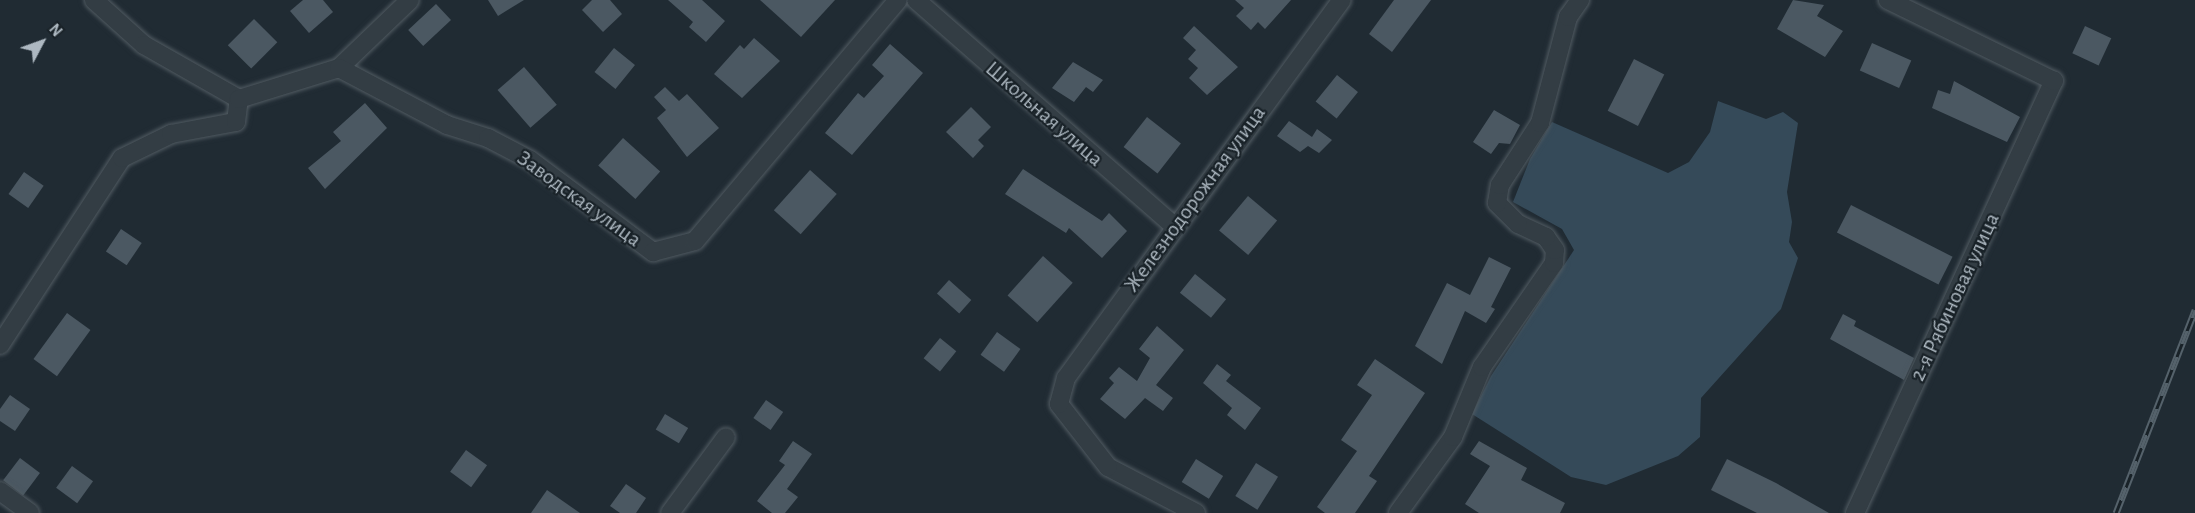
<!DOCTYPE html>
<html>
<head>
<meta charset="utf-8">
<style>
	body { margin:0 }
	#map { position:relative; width:2195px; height:513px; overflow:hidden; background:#202b33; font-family:"Alegreya Sans",sans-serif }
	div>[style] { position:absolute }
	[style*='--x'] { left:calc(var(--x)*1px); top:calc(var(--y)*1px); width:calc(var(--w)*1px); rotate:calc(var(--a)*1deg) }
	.water>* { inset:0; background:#354a59 }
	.building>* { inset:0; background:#4b5862; transform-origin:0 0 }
	.roads { filter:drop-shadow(0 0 2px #515b62) drop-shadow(0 0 2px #515b62) }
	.minor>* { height:18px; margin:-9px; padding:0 9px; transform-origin:9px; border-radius:9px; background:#333d44 }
	.rail>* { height:7px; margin-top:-3.5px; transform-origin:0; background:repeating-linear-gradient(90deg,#192228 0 14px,#55626b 0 28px); box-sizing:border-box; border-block:2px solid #55626b }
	span { translate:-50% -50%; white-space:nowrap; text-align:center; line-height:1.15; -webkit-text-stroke:4.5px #192228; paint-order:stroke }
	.street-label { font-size:22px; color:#adb8c1 }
	.north { position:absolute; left:12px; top:12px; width:60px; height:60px; -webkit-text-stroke:4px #192228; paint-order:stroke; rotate:49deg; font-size:16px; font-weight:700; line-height:24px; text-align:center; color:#adb8c1 }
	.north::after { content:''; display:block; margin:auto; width:21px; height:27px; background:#adb8c1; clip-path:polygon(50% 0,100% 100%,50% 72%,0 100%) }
</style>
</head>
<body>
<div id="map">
	<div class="water">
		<i style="clip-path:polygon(1718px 101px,1766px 119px,1783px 112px,1798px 123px,1787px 192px,1792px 222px,1789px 242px,1798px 258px,1781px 309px,1701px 398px,1700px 437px,1678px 456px,1606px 485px,1571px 477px,1472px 414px,1491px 376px,1574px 250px,1562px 229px,1513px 202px,1530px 159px,1552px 122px,1668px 173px,1689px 162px,1710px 132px)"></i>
	</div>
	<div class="building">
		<i style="clip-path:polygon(303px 0,323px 0,333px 12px,309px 33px,290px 11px)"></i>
		<i style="clip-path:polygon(488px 0,524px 0,498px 16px)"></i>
		<i style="clip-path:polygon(592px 0,610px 0,622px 14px,603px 32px,582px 10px)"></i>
		<i style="clip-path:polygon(668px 0,702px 0,725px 21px,706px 42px,689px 27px,693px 22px)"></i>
		<i style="clip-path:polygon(760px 0,835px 0,801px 37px)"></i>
		<i style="clip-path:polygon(1235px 0,1291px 0,1265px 29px,1258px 22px,1251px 30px,1236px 16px,1244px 8px)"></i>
		<i style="clip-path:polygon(1394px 0,1431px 0,1392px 52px,1369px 34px)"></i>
		<i style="clip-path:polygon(1793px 0,1824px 5px,1817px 16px,1843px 31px,1825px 57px,1777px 29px)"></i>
		<i style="left:436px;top:4px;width:22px;height:38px;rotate:47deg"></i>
		<i style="left:254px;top:19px;width:33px;height:37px;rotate:45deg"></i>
		<i style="clip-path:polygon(1194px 26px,1238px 67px,1207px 95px,1189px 78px,1198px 68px,1188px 59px,1196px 50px,1183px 38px)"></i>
		<i style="left:2085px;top:26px;width:29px;height:30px;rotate:25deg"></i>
		<i style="clip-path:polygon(754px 38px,780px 61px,742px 98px,714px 74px,740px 45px,744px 49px)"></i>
		<i style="left:1872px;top:43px;width:43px;height:30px;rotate:24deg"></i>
		<i style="clip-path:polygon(890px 44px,923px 73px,852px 155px,825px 133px,858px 93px,864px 98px,884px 76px,872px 65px)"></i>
		<i style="left:614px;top:48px;width:27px;height:31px;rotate:39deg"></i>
		<i style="left:1634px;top:59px;width:34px;height:58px;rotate:27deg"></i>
		<i style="clip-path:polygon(1073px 62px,1103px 80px,1093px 92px,1086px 87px,1074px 102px,1052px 88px)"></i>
		<i style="left:524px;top:67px;width:50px;height:35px;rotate:49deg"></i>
		<i style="left:1337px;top:75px;width:27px;height:34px;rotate:39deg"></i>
		<i style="clip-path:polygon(1954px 81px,2020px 117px,2007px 142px,1932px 108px,1938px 90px,1950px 94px)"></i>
		<i style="clip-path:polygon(665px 87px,679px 101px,687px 94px,719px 128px,687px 157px,657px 118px,666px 110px,654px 97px)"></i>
		<i style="clip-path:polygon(365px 103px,387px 128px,325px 189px,308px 168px,341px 141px,333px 132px)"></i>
		<i style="clip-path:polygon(971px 107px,991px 127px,978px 140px,984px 146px,973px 158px,946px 132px)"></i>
		<i style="clip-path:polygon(1494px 110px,1520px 125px,1510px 144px,1499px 143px,1491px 154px,1473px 142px)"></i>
		<i style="left:1147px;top:117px;width:43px;height:38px;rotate:38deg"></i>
		<i style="clip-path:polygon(1289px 121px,1312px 137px,1317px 129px,1332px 140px,1319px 153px,1308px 146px,1300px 152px,1277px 136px)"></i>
		<i style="left:623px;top:138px;width:50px;height:37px;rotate:42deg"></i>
		<i style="clip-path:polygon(1023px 169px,1102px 221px,1109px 213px,1127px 231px,1102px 258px,1069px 228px,1066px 233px,1005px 194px)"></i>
		<i style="left:810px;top:170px;width:36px;height:54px;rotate:42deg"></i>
		<i style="left:24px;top:172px;width:24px;height:27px;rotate:35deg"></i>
		<i style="left:1248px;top:196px;width:38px;height:45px;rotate:40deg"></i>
		<i style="left:1851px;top:205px;width:114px;height:31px;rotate:27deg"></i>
		<i style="left:121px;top:229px;width:25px;height:27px;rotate:34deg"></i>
		<i style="left:1043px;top:256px;width:40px;height:53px;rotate:42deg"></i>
		<i style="clip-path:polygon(1489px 257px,1511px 268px,1491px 307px,1495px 309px,1486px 323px,1465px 311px,1442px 364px,1415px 346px,1447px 283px,1470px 295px)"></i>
		<i style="left:1195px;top:274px;width:40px;height:24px;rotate:39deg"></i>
		<i style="left:949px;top:280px;width:30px;height:18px;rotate:42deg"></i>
		<i style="left:67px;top:313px;width:29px;height:57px;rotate:36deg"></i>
		<i style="clip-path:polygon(1843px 314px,1856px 321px,1854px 326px,1914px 358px,1904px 380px,1830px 339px)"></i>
		<i style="clip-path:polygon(1157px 326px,1184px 350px,1156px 385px,1173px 398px,1163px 411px,1145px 398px,1125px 419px,1100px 399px,1114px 383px,1109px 378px,1119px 367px,1137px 381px,1150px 358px,1139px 349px)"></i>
		<i style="left:997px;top:332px;width:29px;height:28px;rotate:36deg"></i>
		<i style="left:940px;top:338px;width:21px;height:26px;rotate:39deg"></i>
		<i style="clip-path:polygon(1375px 359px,1425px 393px,1369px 476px,1377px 481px,1355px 513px,1325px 513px,1317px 507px,1357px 451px,1341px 440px,1372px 395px,1357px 385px)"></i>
		<i style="clip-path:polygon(1217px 364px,1231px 375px,1226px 381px,1261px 408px,1245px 430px,1227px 415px,1232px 408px,1203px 383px)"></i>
		<i style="clip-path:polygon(10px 395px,30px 409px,15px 431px,0 421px,0 409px)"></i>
		<i style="left:766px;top:400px;width:21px;height:22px;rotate:35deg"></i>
		<i style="left:665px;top:414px;width:27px;height:18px;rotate:31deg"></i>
		<i style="clip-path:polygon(793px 441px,812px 454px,787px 489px,798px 497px,785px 513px,772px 513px,757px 501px,785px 465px,779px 461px)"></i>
		<i style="clip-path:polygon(1479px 441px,1527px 468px,1521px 480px,1565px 503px,1560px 513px,1479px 513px,1465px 504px,1490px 466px,1470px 454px)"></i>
		<i style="left:466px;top:450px;width:26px;height:27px;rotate:36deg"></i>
		<i style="left:20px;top:458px;width:25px;height:28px;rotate:37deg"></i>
		<i style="left:1196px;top:459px;width:32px;height:27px;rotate:32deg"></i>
		<i style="clip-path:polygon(1727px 459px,1776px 483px,1829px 513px,1757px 513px,1711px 490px)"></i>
		<i style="left:1256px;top:463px;width:26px;height:39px;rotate:32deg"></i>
		<i style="left:72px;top:466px;width:26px;height:27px;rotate:36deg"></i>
		<i style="clip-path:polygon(626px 484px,646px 498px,636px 513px,620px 513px,610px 506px)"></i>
		<i style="clip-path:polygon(547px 490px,580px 513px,531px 513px)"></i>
	</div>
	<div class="roads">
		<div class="minor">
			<i style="--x:94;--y:0;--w:67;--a:42"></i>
			<i style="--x:144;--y:45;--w:109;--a:29.6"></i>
			<i style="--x:916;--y:0;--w:343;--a:41.2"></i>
			<i style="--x:339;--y:68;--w:98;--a:-43.8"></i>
			<i style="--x:0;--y:345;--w:223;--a:-56.9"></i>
			<i style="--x:122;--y:158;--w:55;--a:-26.1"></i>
			<i style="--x:171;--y:134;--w:66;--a:-10.5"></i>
			<i style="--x:236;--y:122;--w:23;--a:-83"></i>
			<i style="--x:239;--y:99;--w:105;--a:-17.2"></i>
			<i style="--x:339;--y:68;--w:122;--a:27.8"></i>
			<i style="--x:447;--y:125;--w:43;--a:17.6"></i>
			<i style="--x:488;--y:138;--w:47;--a:27.6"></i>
			<i style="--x:530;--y:160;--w:154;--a:36.8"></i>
			<i style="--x:653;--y:252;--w:43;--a:-14.7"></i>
			<i style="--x:695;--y:241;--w:315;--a:-49.9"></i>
			<i style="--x:0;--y:491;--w:37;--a:36"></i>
			<i style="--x:670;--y:513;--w:94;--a:-53.6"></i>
			<i style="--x:1196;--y:513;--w:99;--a:-152.4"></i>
			<i style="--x:1108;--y:467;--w:80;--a:-127.9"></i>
			<i style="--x:1059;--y:404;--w:27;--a:-75"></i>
			<i style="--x:1066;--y:378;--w:468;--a:-53.9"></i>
			<i style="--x:1398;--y:513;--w:94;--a:-54.1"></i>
			<i style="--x:1453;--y:437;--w:76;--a:-67.5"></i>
			<i style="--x:1482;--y:367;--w:126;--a:-55.3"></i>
			<i style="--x:1554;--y:263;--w:13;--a:-86"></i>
			<i style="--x:1555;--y:250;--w:16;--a:-125"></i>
			<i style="--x:1546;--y:237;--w:31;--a:-155"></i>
			<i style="--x:1518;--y:224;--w:30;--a:-135"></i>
			<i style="--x:1497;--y:203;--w:18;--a:-81"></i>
			<i style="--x:1500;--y:185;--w:74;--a:-57.2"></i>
			<i style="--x:1540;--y:123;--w:110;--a:-75.2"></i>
			<i style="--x:1568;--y:17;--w:21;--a:-55"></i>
			<i style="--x:1855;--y:513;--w:476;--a:-65.3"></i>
			<i style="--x:2054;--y:81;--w:185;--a:-154"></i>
		</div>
	</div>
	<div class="rail">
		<i style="--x:2116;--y:513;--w:218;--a:-68.7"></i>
	</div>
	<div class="street-label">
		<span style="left:1044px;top:114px;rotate:41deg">Школьная улица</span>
		<span style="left:579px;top:199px;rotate:36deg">Заводская улица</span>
		<span style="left:1195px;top:199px;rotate:-54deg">Железнодорожная улица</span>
		<span style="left:1955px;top:297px;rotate:-65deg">2-я Рябиновая улица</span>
	</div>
	<div class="north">N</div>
</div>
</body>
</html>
